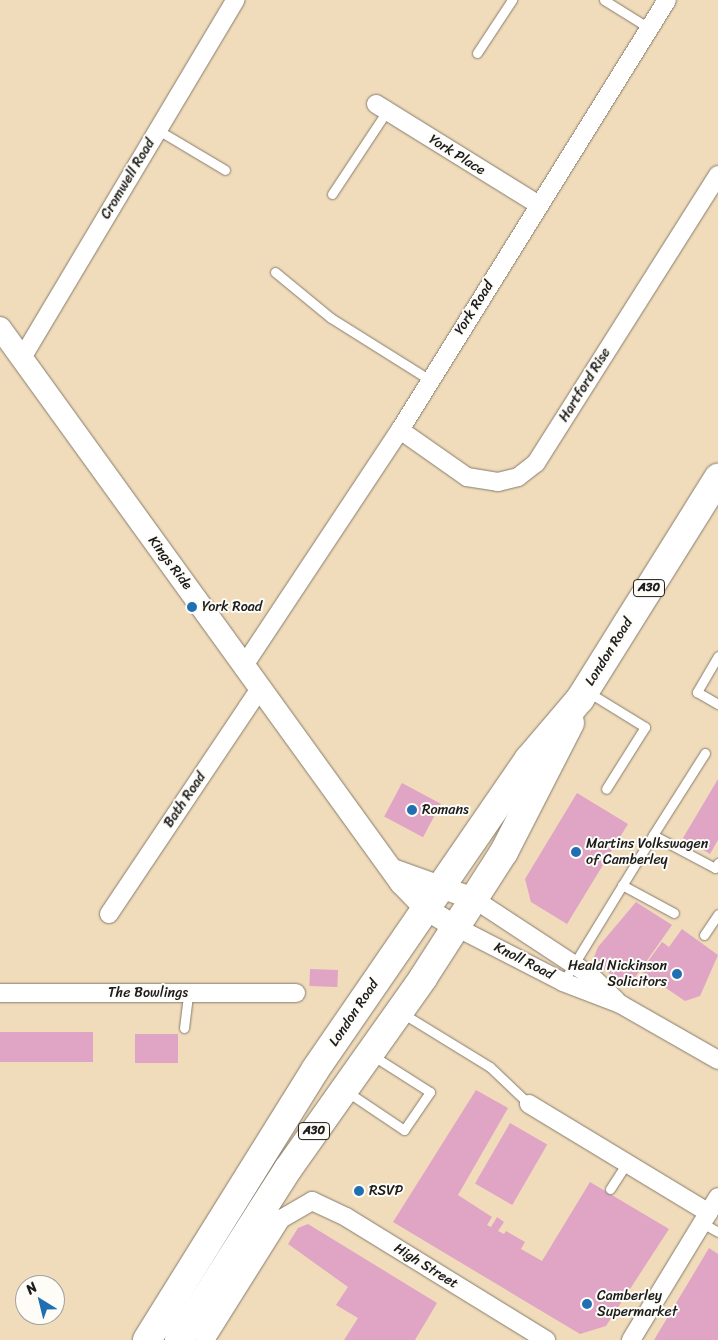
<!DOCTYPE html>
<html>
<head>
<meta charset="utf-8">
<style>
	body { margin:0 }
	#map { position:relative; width:718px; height:1340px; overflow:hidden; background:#f0dcbb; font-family:Sriracha,sans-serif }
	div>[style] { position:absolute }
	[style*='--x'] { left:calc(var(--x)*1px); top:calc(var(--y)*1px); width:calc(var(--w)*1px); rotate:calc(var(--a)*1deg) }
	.building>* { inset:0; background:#e0a4c5; transform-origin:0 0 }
	.roads { filter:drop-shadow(0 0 1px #867c6c) drop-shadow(0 0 1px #867c6c) }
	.service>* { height:9px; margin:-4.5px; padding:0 4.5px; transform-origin:4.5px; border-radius:4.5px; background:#fff }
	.minor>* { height:18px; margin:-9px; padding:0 9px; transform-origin:9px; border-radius:9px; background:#fff }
	.tertiary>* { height:22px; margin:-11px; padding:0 11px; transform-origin:11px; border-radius:11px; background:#fff }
	.primary>* { height:28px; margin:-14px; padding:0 14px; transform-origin:14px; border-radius:14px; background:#fff }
	.dots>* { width:14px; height:14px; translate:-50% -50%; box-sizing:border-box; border:2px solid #fdfcf7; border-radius:50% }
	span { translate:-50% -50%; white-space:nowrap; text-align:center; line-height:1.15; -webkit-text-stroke:4px #fdfcf7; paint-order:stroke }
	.shield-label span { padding:1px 4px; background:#fdfcf7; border:1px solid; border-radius:4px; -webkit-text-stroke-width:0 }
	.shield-label { font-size:12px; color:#1c1c1c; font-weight:700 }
	.street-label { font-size:14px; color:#1c1c1c }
	.poi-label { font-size:14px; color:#1c1c1c }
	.left { translate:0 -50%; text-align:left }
	.right { translate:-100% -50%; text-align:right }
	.north { position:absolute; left:15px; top:1275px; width:50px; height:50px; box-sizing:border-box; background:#fdfcf7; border:1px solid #a3a29f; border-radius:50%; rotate:324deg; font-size:14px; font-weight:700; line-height:20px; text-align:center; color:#1c1c1c }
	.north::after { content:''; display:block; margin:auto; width:18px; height:22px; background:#1f6fb2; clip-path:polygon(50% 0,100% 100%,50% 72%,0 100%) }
</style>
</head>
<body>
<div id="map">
	<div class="building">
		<i style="clip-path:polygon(718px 779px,718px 840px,710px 854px,683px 838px)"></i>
		<i style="left:402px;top:783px;width:44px;height:38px;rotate:28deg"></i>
		<i style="clip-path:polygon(577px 793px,628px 824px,567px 924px,531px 902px,525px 879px)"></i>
		<i style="clip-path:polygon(636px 902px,672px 925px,629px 986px,592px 962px,598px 947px)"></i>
		<i style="clip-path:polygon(682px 929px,718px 955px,700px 996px,685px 1001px,641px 971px,662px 942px,669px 947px)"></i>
		<i style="left:310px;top:969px;width:28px;height:17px;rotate:2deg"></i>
		<i style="left:93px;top:1032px;width:30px;height:93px;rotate:90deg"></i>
		<i style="left:178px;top:1034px;width:29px;height:43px;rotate:90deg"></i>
		<i style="clip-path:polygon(476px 1090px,508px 1108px,458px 1195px,492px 1217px,487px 1225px,491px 1227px,497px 1217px,504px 1222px,498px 1231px,504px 1234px,506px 1231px,525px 1242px,521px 1249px,542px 1261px,590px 1182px,669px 1229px,606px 1326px,580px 1334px,393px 1222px)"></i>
		<i style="left:510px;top:1123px;width:43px;height:70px;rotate:30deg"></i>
		<i style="clip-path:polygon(308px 1224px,437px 1303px,415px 1340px,344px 1340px,358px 1318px,336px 1305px,348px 1287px,288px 1244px,298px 1228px)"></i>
		<i style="clip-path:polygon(709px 1248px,718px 1254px,718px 1340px,654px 1340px)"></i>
	</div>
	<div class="roads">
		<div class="service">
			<i style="--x:604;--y:0;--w:53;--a:31.9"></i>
			<i style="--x:477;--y:53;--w:64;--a:-56.6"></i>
			<i style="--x:158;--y:130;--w:78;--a:30.8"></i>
			<i style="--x:332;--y:194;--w:100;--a:-56.5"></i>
			<i style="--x:275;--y:272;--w:72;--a:39.4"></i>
			<i style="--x:331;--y:318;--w:117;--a:32.1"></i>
			<i style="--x:718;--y:656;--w:42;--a:120.3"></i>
			<i style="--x:697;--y:692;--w:24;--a:30"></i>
			<i style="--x:588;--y:692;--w:67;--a:31.6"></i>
			<i style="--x:645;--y:727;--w:73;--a:122.2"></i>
			<i style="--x:705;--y:753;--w:97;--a:122.4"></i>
			<i style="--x:653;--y:835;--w:70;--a:28"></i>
			<i style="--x:715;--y:868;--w:6;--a:-59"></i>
			<i style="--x:622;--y:885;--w:59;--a:28.3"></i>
			<i style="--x:704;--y:935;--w:25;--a:-56"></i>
			<i style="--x:563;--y:982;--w:172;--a:-58.5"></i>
			<i style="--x:402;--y:1013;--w:103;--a:31.5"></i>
			<i style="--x:490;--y:1067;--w:54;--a:43.5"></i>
			<i style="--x:184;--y:1028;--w:35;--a:-83"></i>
			<i style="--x:346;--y:1091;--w:70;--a:33.9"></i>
			<i style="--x:404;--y:1130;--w:46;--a:-55.6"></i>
			<i style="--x:430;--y:1092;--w:69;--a:-147.5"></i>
			<i style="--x:610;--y:1189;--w:31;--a:-57"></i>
			<i style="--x:702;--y:1223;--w:18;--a:29"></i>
		</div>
		<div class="minor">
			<i style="--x:376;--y:104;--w:192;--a:31.8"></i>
			<i style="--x:22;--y:358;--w:417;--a:-59.2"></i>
			<i style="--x:400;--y:430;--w:82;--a:35"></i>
			<i style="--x:467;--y:477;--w:31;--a:9"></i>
			<i style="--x:498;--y:482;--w:21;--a:-14"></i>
			<i style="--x:518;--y:477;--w:23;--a:-38"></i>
			<i style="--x:536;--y:463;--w:341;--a:-57.7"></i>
			<i style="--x:245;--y:664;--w:281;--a:-56.5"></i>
			<i style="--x:400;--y:430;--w:506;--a:-58.16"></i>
			<i style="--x:474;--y:899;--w:140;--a:33.3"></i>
			<i style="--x:591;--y:976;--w:35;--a:44"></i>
			<i style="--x:109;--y:914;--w:273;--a:-56.2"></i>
			<i style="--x:456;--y:927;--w:120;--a:27.2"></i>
			<i style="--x:563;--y:982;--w:61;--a:21.1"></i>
			<i style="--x:620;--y:1004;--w:113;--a:29.7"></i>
			<i style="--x:0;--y:993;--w:296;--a:0"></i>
			<i style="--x:529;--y:1104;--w:210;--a:31.2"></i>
			<i style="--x:205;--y:1340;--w:143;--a:-57.9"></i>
			<i style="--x:281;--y:1219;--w:36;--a:-30"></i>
			<i style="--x:312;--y:1201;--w:38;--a:25"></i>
			<i style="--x:346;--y:1217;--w:235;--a:31.6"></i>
			<i style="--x:631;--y:1340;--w:167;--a:-58.7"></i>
		</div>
		<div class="tertiary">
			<i style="--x:0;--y:328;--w:685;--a:54.15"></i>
			<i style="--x:401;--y:883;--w:35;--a:46"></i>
			<i style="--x:425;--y:908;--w:36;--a:32"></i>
			<i style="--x:393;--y:870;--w:86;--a:19.7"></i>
		</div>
		<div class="primary">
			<i style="--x:147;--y:1340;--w:318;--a:-58.1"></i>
			<i style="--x:315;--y:1070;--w:378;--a:-55.5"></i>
			<i style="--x:529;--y:759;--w:79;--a:-49.6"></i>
			<i style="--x:580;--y:699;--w:261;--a:-58"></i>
			<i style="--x:179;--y:1340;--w:203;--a:-57.5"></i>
			<i style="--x:288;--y:1169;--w:234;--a:-54.7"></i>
			<i style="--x:423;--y:978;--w:150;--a:-57.3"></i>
			<i style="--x:504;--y:852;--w:145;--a:-62.9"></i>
		</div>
	</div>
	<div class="dots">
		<i style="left:192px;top:607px;background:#1f6fb2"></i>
		<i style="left:412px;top:810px;background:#1f6fb2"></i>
		<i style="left:576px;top:852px;background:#1f6fb2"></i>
		<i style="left:677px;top:974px;background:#1f6fb2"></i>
		<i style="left:359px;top:1191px;background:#1f6fb2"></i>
		<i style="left:587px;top:1304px;background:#1f6fb2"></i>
	</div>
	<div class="shield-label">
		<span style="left:649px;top:588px">A30</span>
		<span style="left:314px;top:1131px">A30</span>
	</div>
	<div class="street-label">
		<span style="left:457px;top:155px;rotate:32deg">York Place</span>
		<span style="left:128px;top:179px;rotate:-59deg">Cromwell Road</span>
		<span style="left:474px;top:308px;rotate:-58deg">York Road</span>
		<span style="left:585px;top:385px;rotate:-58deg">Hartford Rise</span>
		<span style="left:170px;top:563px;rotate:53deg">Kings Ride</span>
		<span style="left:609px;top:652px;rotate:-58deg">London Road</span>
		<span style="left:185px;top:800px;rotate:-56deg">Bath Road</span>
		<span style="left:524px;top:961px;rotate:27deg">Knoll Road</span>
		<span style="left:148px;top:993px">The Bowlings</span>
		<span style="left:354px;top:1013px;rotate:-56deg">London Road</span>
		<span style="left:426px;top:1266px;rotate:32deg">High Street</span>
	</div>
	<div class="poi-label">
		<span class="left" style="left:202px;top:607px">York Road</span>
		<span class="left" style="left:422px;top:810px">Romans</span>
		<span class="left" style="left:586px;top:852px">Martins Volkswagen<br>of Camberley</span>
		<span class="right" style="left:667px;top:974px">Heald Nickinson<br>Solicitors</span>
		<span class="left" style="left:369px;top:1191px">RSVP</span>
		<span class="left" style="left:597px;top:1304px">Camberley<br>Supermarket</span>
	</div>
	<div class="north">N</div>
</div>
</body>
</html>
